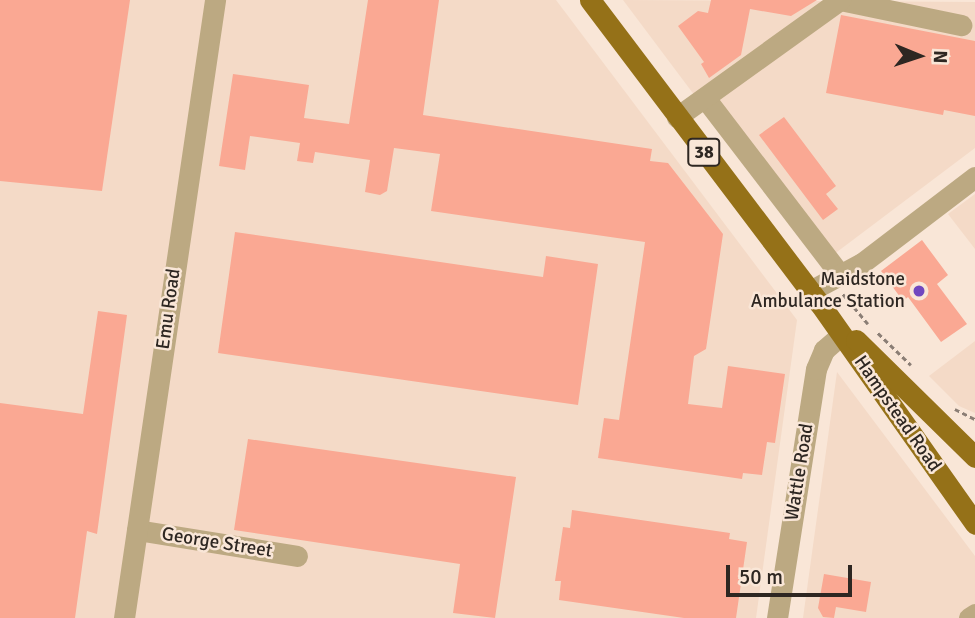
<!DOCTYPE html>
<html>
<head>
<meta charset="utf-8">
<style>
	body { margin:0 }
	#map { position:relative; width:975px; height:618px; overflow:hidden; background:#f9e6d7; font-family:Signika,sans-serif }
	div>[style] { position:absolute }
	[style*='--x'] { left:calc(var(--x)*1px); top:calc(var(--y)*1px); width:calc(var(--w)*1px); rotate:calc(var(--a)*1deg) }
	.built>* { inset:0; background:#f4dac7 }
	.building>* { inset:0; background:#faa893 }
	.path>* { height:2.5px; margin-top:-1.25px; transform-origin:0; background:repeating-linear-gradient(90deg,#8b7e75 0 5px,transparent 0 8.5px) }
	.minor>* { height:21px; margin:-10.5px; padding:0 10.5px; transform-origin:10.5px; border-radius:10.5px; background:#bca982 }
	.major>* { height:21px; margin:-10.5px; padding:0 10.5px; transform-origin:10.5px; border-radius:10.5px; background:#957118 }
	.dots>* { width:19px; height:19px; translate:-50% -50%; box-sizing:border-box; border:4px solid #f9e6d7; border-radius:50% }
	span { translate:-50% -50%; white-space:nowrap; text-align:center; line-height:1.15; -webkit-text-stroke:5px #f9e6d7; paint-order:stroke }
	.shield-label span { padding:2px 5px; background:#f9e6d7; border:2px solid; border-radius:5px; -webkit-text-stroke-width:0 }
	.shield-label { font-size:18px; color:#2e2722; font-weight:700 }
	.poi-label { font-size:19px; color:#2e2722 }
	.right { translate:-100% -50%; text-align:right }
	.street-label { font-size:19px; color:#2e2722 }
	.north { position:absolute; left:884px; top:21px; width:70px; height:70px; -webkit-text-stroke:5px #f9e6d7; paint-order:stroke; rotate:92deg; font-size:19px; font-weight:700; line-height:28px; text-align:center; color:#2e2722 }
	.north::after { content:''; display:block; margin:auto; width:24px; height:32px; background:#2e2722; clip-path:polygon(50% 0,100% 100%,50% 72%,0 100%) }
	.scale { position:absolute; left:726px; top:565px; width:126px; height:32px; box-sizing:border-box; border:4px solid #2e2722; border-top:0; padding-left:9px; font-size:21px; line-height:24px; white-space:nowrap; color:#2e2722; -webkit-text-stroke:5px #f9e6d7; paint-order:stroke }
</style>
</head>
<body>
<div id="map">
	<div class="built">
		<i style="clip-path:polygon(0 0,556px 0,797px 320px,756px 618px,0 618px)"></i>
		<i style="clip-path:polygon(623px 0,975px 2px,975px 148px,821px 264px)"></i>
		<i style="clip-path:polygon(975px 194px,975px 249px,948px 214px)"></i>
		<i style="clip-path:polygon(975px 341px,975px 413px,959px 406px,929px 376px)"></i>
		<i style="clip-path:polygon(837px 372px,975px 556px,975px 618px,803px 618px)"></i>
	</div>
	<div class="building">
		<i style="clip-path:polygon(0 0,130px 0,102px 191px,0 181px)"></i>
		<i style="clip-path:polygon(368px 0,439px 0,423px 115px,652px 149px,650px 161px,668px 163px,723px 234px,706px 349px,694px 356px,688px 404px,722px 408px,728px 366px,785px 374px,775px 443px,767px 442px,762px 475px,743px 473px,742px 479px,598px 458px,604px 418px,619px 420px,645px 242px,431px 211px,440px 154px,394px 148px,387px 191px,380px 195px,365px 192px,370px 160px,315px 152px,313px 163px,297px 161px,300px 143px,250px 136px,245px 170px,219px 166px,233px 74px,309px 85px,304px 118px,349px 124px)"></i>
		<i style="clip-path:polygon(711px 0,817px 0,791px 16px,750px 9px,741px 55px,709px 78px,701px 64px,704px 62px,678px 26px,698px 11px,708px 13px)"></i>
		<i style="clip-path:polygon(841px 15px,975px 41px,975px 116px,944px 110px,943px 115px,826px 93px)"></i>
		<i style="clip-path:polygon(784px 117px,836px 186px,826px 194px,838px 209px,823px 220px,759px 135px)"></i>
		<i style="clip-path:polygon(235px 232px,543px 277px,546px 256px,598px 264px,578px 405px,218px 353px)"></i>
		<i style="clip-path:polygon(922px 240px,948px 275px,937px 284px,967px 324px,941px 342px,908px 297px,903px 301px,881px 271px)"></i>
		<i style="clip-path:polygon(98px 311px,127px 315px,97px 534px,87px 531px,75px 618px,0 618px,0 403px,83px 414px)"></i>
		<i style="clip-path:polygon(248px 439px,516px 477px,495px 618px,453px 613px,460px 564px,234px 530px)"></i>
		<i style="clip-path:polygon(572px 510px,730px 533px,729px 539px,747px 542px,736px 618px,684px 618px,559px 600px,561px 581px,555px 581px,563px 527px,570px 528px)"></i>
		<i style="clip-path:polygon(824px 574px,871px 582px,866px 612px,836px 607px,834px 618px,823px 617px,818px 608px)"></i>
	</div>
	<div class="path">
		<i style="--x:843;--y:294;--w:39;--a:50"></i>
		<i style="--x:878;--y:333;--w:46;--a:44.1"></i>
		<i style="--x:955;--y:409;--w:22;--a:27"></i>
	</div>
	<div class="minor">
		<i style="--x:840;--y:0;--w:124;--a:11.7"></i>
		<i style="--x:705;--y:98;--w:220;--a:52.6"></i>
		<i style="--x:677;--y:117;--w:201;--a:-35.7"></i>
		<i style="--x:810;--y:291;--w:59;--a:-28.3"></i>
		<i style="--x:862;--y:263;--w:142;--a:-37.3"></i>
		<i style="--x:137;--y:530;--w:162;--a:9.2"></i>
		<i style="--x:124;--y:618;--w:625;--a:-81.62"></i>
		<i style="--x:777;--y:618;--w:252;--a:-81.1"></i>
		<i style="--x:816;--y:369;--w:21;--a:-67"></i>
		<i style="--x:824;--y:350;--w:23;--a:-41"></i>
		<i style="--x:969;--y:618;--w:7;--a:-34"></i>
	</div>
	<div class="major">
		<i style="--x:590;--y:0;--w:381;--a:52.9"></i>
		<i style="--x:820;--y:304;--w:269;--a:54.8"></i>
		<i style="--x:856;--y:340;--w:167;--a:44.5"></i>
	</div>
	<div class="dots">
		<i style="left:919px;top:291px;background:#7147bf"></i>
	</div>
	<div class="shield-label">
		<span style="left:704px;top:152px">38</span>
	</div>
	<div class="poi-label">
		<span class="right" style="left:905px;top:291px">Maidstone<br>Ambulance Station</span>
	</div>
	<div class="street-label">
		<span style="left:169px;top:309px;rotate:-82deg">Emu Road</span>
		<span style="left:897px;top:414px;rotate:55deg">Hampstead Road</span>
		<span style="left:800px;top:472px;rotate:-81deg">Wattle Road</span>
		<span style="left:217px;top:543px;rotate:9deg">George Street</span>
	</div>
	<div class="north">N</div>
	<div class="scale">50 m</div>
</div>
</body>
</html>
